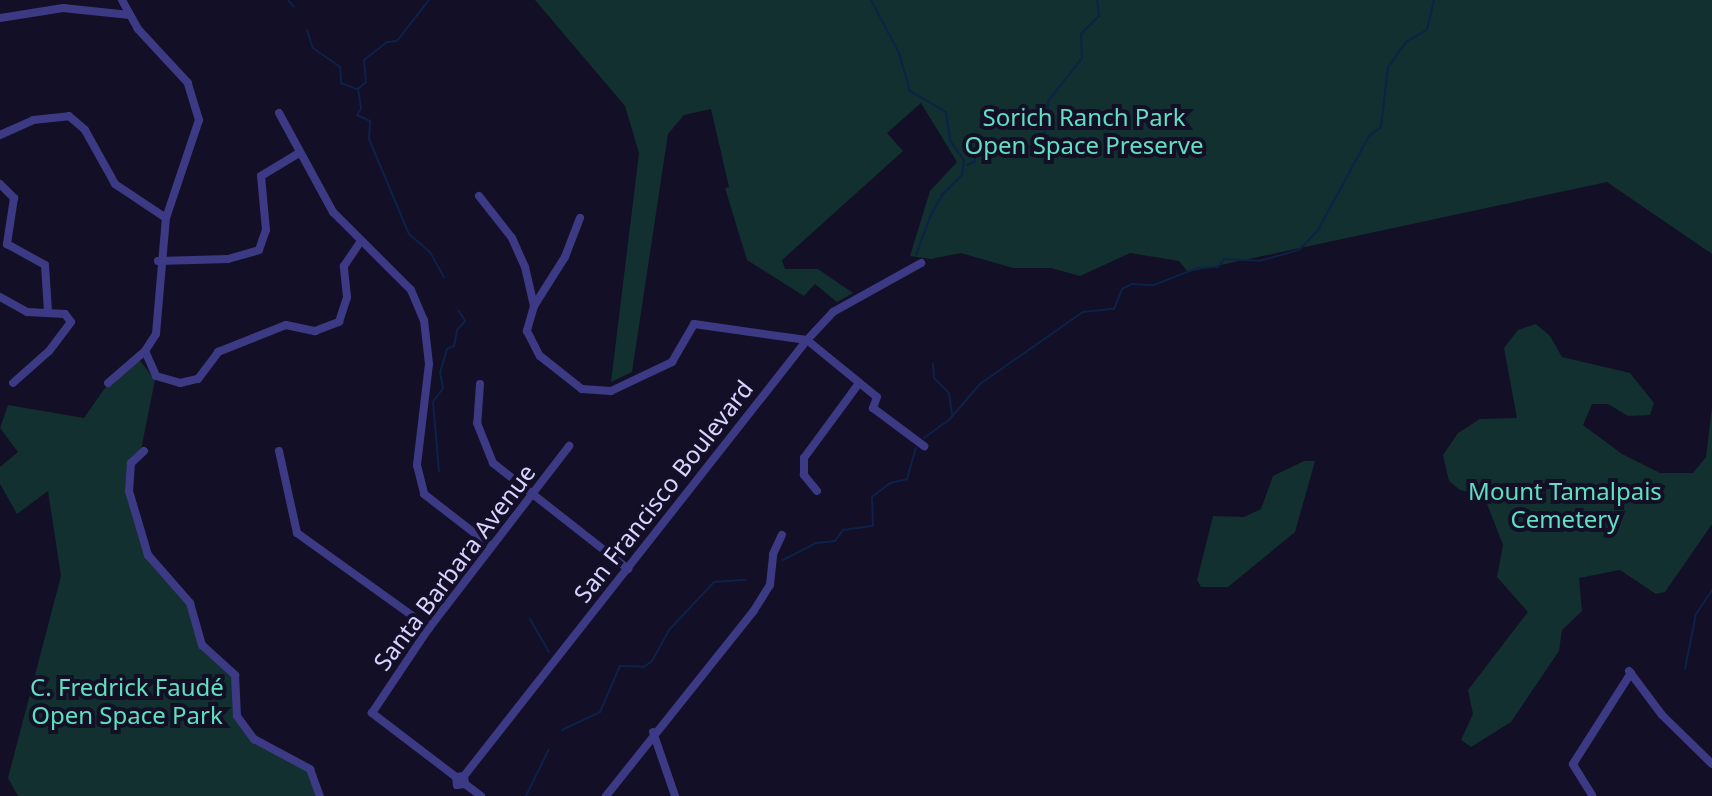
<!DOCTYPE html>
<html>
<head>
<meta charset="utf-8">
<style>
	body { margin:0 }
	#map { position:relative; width:1712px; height:796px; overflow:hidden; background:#130f26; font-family:"Noto Sans",sans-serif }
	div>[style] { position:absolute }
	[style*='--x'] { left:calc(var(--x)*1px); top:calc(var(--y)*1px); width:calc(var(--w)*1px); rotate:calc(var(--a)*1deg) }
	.green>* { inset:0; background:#12302f }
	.stream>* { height:2px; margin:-1px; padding:0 1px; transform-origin:1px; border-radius:1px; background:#0c2248 }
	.minor>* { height:8px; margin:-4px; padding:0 4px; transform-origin:4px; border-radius:4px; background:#3d3a85 }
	span { translate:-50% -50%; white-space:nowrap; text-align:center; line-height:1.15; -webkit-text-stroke:8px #130f26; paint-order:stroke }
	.park-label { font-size:24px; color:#5fe0c0 }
	.street-label { font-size:24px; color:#d9d4ff }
</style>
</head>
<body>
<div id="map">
	<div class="green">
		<i style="clip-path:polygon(535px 0,1712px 0,1712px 254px,1607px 182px,1188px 272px,1179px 261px,1130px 253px,1080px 276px,1051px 268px,1013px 268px,961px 253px,931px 259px,910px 256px,930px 191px,957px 162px,921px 103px,887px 133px,903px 151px,782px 260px,785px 269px,818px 269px,853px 293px,837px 302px,815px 284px,804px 296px,747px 260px,725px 188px,729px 187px,711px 109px,684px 115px,668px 134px,632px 372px,611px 382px,639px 153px,625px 106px)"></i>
		<i style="clip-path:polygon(1536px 324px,1550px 336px,1562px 357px,1630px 373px,1654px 403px,1650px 415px,1628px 416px,1608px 404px,1592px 404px,1583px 425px,1622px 454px,1660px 473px,1693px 473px,1706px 457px,1712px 407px,1712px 524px,1665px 592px,1656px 594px,1620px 570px,1579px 578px,1582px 611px,1562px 630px,1559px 651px,1511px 722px,1471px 747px,1461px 740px,1473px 714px,1468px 690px,1528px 612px,1497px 577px,1503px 545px,1484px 496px,1460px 490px,1449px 481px,1443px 455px,1458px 433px,1480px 419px,1517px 418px,1504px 348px,1518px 330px)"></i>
		<i style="clip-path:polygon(138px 358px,155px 380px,140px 455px,128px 477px,147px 549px,185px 594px,198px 635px,235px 675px,237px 716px,254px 739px,310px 769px,320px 796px,18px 796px,8px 778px,61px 576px,48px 491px,17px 514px,0 484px,0 467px,18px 452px,0 428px,8px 405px,84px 418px,119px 368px)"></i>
		<i style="clip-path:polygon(1304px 461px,1315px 461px,1295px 532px,1228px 587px,1201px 587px,1197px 580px,1213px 516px,1244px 517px,1261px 509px,1273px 476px)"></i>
	</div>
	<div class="stream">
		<i style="--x:288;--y:0;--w:9;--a:49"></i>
		<i style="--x:429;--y:0;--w:52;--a:128"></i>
		<i style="--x:397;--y:41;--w:10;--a:174"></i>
		<i style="--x:387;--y:42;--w:29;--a:142"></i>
		<i style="--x:364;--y:60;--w:22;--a:85"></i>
		<i style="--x:366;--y:82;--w:11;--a:139"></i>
		<i style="--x:358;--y:89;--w:20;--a:81"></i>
		<i style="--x:361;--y:109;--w:7;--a:124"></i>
		<i style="--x:357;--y:115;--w:14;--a:25"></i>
		<i style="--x:370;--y:121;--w:18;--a:93"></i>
		<i style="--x:369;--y:139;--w:103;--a:67.2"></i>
		<i style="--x:409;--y:234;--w:28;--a:41"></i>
		<i style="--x:430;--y:252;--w:29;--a:61"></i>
		<i style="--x:871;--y:0;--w:60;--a:62.2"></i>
		<i style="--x:899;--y:53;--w:40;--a:74"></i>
		<i style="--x:910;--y:91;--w:42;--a:30.3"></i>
		<i style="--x:946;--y:112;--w:28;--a:82"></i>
		<i style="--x:950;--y:140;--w:25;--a:56"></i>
		<i style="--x:964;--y:161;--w:14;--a:98"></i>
		<i style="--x:962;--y:175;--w:28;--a:135"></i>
		<i style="--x:942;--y:195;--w:25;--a:119"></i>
		<i style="--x:930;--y:217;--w:40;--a:110.2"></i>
		<i style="--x:307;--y:30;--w:19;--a:72"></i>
		<i style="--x:313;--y:48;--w:33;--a:35"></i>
		<i style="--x:340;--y:67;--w:16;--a:86"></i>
		<i style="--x:341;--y:83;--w:17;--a:21"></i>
		<i style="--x:967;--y:165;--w:8;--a:-23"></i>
		<i style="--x:974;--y:162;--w:16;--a:-76"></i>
		<i style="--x:978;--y:146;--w:50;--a:1.1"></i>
		<i style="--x:1028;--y:147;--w:18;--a:-29"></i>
		<i style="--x:1044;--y:138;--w:38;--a:-83"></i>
		<i style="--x:1049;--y:100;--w:53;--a:-51.8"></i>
		<i style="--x:1082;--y:58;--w:24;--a:-92"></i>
		<i style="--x:1081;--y:34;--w:25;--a:-45"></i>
		<i style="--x:1099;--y:16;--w:16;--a:-97"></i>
		<i style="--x:933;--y:364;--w:14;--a:86"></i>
		<i style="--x:934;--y:378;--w:21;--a:45"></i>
		<i style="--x:949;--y:393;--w:22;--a:82"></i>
		<i style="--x:924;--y:438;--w:31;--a:-36"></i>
		<i style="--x:949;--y:420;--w:48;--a:-49.3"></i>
		<i style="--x:980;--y:384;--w:126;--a:-35"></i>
		<i style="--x:1083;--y:312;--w:31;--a:-6"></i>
		<i style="--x:1114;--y:309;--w:22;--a:-68"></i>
		<i style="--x:1122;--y:289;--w:11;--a:-27"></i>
		<i style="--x:1132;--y:284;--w:22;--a:3"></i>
		<i style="--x:1154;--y:285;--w:46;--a:-21.6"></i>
		<i style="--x:1197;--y:268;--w:21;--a:-3"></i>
		<i style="--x:1218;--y:267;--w:10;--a:-53"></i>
		<i style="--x:1224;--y:259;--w:35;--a:3"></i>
		<i style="--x:1259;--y:261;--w:41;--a:-15.4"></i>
		<i style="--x:1299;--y:250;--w:28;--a:-46"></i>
		<i style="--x:1318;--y:230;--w:107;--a:-61.5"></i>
		<i style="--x:1369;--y:136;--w:15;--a:-37"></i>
		<i style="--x:1381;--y:127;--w:60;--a:-83.3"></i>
		<i style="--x:1388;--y:67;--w:31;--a:-54"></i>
		<i style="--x:1406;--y:42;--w:24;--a:-30"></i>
		<i style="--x:1427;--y:30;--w:31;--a:-77"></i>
		<i style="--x:439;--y:471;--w:69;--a:-95"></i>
		<i style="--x:433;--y:402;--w:17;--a:-54"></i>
		<i style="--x:443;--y:388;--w:15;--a:-101"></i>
		<i style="--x:440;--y:373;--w:25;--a:-74"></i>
		<i style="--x:447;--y:349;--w:8;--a:-23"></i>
		<i style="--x:454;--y:346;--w:16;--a:-79"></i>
		<i style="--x:457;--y:330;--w:12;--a:-48"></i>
		<i style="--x:465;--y:321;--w:12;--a:-121"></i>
		<i style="--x:783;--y:560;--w:37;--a:-27"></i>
		<i style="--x:816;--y:543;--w:19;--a:-6"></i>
		<i style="--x:835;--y:541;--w:14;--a:-54"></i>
		<i style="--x:843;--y:530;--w:30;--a:-8"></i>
		<i style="--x:873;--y:526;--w:29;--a:-92"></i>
		<i style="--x:872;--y:497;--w:23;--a:-38"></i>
		<i style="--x:890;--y:483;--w:17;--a:-13"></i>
		<i style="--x:907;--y:479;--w:32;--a:-74"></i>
		<i style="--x:530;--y:619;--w:38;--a:60"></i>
		<i style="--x:1685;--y:669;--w:56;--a:-78.7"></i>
		<i style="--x:1696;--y:614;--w:29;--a:-56"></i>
		<i style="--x:562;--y:730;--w:42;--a:-25.3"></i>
		<i style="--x:600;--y:712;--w:50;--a:-66.5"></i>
		<i style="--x:620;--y:666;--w:24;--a:2"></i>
		<i style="--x:644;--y:667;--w:10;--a:-37"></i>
		<i style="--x:652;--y:661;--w:35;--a:-61"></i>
		<i style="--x:669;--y:630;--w:66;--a:-46.8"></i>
		<i style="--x:714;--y:582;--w:31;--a:-4"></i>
		<i style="--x:526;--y:796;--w:52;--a:-63.9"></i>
	</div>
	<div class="minor">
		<i style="--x:0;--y:18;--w:64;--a:-9"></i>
		<i style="--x:63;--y:8;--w:67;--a:6"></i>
		<i style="--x:279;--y:113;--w:113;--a:61.4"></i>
		<i style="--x:333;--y:212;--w:110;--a:45"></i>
		<i style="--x:411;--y:290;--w:33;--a:67"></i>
		<i style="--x:424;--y:320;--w:44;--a:83.5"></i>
		<i style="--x:429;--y:364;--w:102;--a:96.8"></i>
		<i style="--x:417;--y:465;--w:30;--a:76"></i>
		<i style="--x:424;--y:494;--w:85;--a:37.8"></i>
		<i style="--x:0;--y:135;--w:36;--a:-24"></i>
		<i style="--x:33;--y:120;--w:36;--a:-6"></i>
		<i style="--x:69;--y:116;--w:21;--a:41"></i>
		<i style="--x:85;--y:130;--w:62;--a:60.9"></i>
		<i style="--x:115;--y:184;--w:61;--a:33.7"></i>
		<i style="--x:0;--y:184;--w:20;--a:45"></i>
		<i style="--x:14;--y:198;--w:47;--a:98.7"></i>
		<i style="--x:7;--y:244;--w:43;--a:28.9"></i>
		<i style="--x:45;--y:265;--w:46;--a:86.3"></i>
		<i style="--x:479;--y:196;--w:53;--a:51.8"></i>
		<i style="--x:512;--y:238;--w:32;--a:66"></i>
		<i style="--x:525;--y:267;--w:40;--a:77"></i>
		<i style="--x:534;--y:306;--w:26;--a:106"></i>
		<i style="--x:527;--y:331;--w:28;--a:63"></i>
		<i style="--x:540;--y:356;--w:53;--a:38.2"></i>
		<i style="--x:582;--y:389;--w:29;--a:4"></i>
		<i style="--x:611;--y:391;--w:68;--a:-25.4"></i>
		<i style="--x:672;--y:362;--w:44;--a:-59.9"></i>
		<i style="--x:694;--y:324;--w:114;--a:8.1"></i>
		<i style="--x:807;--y:340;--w:90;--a:39.2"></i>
		<i style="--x:877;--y:397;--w:12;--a:110"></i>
		<i style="--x:873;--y:408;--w:64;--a:36.7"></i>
		<i style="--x:158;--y:261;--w:70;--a:-1.6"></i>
		<i style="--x:228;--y:259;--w:32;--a:-16"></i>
		<i style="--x:259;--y:250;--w:21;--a:-71"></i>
		<i style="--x:266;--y:230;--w:54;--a:-95.3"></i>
		<i style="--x:261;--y:176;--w:44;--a:-31.2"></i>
		<i style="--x:0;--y:297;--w:31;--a:29"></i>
		<i style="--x:27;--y:312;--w:38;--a:3"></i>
		<i style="--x:65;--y:314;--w:10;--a:53"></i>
		<i style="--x:71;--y:322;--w:36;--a:127"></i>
		<i style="--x:49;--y:351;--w:48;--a:138.4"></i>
		<i style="--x:534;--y:306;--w:58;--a:-57.7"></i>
		<i style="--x:565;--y:257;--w:42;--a:-69"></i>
		<i style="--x:145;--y:351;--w:27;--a:66"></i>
		<i style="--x:156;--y:376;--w:25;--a:16"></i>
		<i style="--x:180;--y:383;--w:18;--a:-13"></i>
		<i style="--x:198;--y:379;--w:34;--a:-53"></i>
		<i style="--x:218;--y:352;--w:73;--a:-21.7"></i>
		<i style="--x:286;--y:325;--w:30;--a:12"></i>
		<i style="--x:315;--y:331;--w:26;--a:-21"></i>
		<i style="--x:339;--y:322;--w:26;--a:-72"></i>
		<i style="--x:347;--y:297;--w:31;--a:-96"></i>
		<i style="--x:344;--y:266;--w:30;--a:-56"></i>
		<i style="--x:108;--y:383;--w:49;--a:-40.9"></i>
		<i style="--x:145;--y:351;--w:20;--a:-57"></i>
		<i style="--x:156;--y:334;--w:116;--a:-85.1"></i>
		<i style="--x:166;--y:218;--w:103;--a:-71.4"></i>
		<i style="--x:199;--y:120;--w:39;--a:-107"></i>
		<i style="--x:188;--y:83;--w:74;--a:-132.8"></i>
		<i style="--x:138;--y:29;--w:33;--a:-119"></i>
		<i style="--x:480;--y:384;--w:39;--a:94"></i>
		<i style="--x:477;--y:423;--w:43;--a:68.2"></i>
		<i style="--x:493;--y:463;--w:172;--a:38.1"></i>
		<i style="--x:144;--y:451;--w:18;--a:137"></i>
		<i style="--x:131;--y:463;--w:28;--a:94"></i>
		<i style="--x:129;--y:491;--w:67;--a:73.5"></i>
		<i style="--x:148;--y:555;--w:64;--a:48.8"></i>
		<i style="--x:190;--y:603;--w:44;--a:74.1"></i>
		<i style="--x:202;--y:645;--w:45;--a:42.3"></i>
		<i style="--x:235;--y:675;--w:41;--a:87.2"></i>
		<i style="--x:237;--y:716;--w:29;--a:54"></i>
		<i style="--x:254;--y:739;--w:64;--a:28.2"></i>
		<i style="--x:310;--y:769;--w:29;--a:70"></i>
		<i style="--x:279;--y:451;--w:84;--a:77.6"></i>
		<i style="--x:297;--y:533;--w:163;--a:35.7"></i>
		<i style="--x:817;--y:491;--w:21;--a:-129"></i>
		<i style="--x:804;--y:475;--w:17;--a:-90"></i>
		<i style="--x:804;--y:458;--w:93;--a:-53.7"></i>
		<i style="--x:1629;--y:671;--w:55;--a:53.1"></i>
		<i style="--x:1662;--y:715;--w:70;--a:44.4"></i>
		<i style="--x:653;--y:732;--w:68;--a:71"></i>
		<i style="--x:464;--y:776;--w:555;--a:-51.81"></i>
		<i style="--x:807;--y:340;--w:38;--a:-47"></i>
		<i style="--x:833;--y:312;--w:101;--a:-29.1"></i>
		<i style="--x:456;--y:777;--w:8;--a:83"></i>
		<i style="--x:457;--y:785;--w:8;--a:-7"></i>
		<i style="--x:465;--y:784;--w:8;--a:-97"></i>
		<i style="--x:464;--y:776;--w:8;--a:173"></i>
		<i style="--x:456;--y:777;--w:106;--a:-142.7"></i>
		<i style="--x:372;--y:713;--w:102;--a:-56.2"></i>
		<i style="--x:429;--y:628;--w:230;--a:-52.4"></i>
		<i style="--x:465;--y:784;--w:20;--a:37"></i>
		<i style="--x:1592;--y:795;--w:36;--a:-122"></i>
		<i style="--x:1573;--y:764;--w:108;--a:-57.5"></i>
		<i style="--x:606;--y:796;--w:236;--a:-51.4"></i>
		<i style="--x:753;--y:612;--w:32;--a:-58"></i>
		<i style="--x:770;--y:585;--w:31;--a:-84"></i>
		<i style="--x:773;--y:554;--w:21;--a:-65"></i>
	</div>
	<div class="park-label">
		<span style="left:1084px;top:131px">Sorich Ranch Park<br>Open Space Preserve</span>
		<span style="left:1565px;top:505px">Mount Tamalpais<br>Cemetery</span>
		<span style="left:127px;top:701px">C. Fredrick Faudé<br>Open Space Park</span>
	</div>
	<div class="street-label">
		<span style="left:663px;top:491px;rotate:-52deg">San Francisco Boulevard</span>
		<span style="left:454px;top:567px;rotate:-53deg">Santa Barbara Avenue</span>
	</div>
</div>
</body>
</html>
